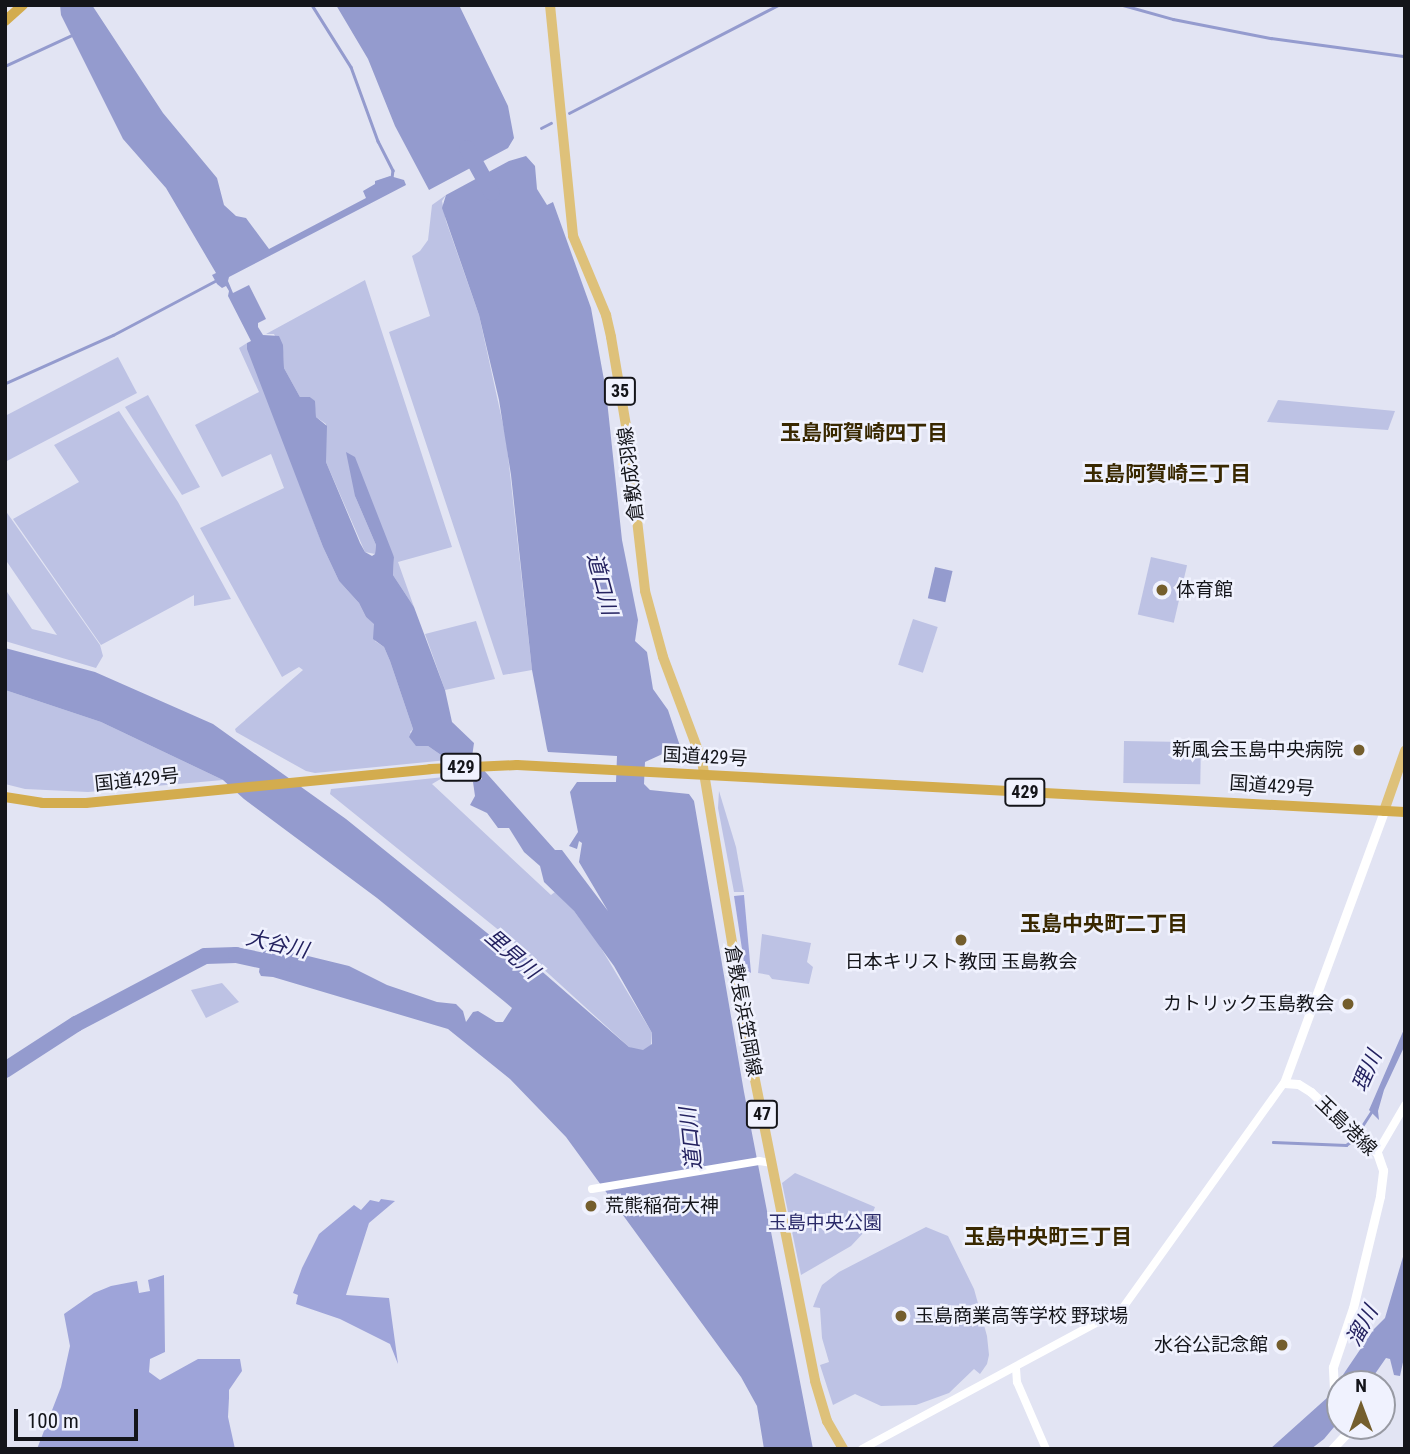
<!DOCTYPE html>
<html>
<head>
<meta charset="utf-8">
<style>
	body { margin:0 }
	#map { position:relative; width:1410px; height:1454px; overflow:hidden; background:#e2e4f3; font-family:"Roboto Condensed","Noto Sans JP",sans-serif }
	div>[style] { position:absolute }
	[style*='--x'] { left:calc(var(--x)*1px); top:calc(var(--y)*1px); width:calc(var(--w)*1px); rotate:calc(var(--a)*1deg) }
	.green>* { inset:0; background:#bdc2e4; transform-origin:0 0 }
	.forest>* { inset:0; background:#9ea4d9 }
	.water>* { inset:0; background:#949bce; transform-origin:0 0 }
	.stream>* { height:2.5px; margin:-1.25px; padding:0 1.25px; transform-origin:1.25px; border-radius:1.25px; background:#949bce }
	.river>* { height:16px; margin:-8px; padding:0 8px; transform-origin:8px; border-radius:8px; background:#949bce }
	.tertiary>* { height:8px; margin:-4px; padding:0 4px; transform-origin:4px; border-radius:4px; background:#fff }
	.secondary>* { height:9px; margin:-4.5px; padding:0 4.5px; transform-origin:4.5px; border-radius:4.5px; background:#fff }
	.primary>* { height:10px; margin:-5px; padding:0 5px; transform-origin:5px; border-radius:5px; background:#dec17a }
	.trunk>* { height:10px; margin:-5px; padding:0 5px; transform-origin:5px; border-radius:5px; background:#d3ac4e }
	.dots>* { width:19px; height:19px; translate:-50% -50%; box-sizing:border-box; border:4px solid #f0f2fe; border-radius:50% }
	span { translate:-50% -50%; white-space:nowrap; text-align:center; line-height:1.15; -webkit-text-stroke:5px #f0f2fe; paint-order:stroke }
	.shield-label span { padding:2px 5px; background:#f0f2fe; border:2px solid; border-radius:5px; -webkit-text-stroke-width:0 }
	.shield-label { font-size:18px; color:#14151a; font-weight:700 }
	.street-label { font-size:19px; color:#14151a }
	.poi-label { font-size:19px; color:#14151a }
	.left { translate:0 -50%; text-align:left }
	.right { translate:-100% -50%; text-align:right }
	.park-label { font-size:19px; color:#2b2b69 }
	.neighbourhood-label { font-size:21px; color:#392800; font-weight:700 }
	.water-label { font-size:21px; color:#242260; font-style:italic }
	.frame { position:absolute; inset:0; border:7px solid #14151a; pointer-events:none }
	.north { position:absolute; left:1326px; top:1370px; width:70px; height:70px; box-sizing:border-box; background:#f0f2fe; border:2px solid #989aa3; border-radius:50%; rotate:0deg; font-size:19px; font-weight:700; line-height:28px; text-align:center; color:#14151a }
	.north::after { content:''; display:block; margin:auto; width:24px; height:32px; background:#745e2d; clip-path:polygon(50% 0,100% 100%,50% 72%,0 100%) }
	.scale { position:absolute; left:14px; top:1409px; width:124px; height:32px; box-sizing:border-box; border:4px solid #14151a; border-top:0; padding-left:9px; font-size:21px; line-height:24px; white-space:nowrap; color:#14151a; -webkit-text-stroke:5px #f0f2fe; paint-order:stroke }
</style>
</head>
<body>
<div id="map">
	<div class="green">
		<i style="clip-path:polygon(446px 195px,442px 201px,446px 221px,479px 315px,506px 438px,532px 670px,503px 675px,389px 332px,430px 316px,412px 256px,420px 251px,428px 240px,432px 205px)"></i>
		<i style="clip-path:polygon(365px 280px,452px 547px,398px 562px,414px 607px,393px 575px,394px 557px,355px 496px,376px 545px,375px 554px,365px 552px,326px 462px,326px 424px,316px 417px,314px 401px,310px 397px,300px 397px,284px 368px,283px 352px,274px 334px,266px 334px)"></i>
		<i style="clip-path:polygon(247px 343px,323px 547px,339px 581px,359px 603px,366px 617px,375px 624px,375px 641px,384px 647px,390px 661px,413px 729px,410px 732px,418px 746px,428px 746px,441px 755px,468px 758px,315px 773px,306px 771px,236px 732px,235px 729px,303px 670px,299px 667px,282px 677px,200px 528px,284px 488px,271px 454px,222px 477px,195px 425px,259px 392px,239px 348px)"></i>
		<i style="clip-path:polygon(118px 357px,137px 393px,5px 462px,5px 416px)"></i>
		<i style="clip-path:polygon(148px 395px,200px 487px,182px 495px,125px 407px)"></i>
		<i style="clip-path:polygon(1278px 400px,1395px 411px,1388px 430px,1267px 422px)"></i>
		<i style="clip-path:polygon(119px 411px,178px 502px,231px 599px,194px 606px,194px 595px,101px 645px,13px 519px,79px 482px,54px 445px)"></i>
		<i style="clip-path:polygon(5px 510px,100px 645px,103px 656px,96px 668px,5px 641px,5px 589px,32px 629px,57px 635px,5px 559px)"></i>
		<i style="left:1151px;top:557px;width:37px;height:59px;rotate:13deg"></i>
		<i style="left:913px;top:619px;width:26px;height:48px;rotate:18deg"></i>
		<i style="clip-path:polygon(476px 621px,495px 679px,445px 690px,425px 634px)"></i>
		<i style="clip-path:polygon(5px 690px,101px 722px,223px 780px,88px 792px,25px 789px,5px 784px)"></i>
		<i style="left:1124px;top:741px;width:77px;height:42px;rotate:1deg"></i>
		<i style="clip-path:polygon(444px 777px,432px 784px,551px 895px,555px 892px,574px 911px,598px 943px,652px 1033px,651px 1045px,646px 1050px,637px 1051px,629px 1047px,517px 945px,330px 794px,331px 789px)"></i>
		<i style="clip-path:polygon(719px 791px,736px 847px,744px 892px,734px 892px,718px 808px)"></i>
		<i style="clip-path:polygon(762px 934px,811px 943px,807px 962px,813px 967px,809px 984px,772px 979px,769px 975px,758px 973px)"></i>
		<i style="clip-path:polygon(222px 983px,239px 1002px,206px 1018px,191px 990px)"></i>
		<i style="clip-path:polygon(795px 1173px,875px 1207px,866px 1230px,851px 1246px,801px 1275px,782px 1183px)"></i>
		<i style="clip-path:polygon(926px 1227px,948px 1236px,974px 1289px,987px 1336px,989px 1355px,987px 1364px,980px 1374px,974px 1369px,949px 1393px,916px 1405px,881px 1406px,855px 1394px,833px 1405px,820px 1365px,829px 1362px,822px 1338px,820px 1308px,813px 1307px,818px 1294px,822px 1285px,839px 1272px)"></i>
	</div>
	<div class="forest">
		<i style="clip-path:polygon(744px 895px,751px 973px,745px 969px,734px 896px)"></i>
		<i style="clip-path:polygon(381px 1199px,395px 1201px,369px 1223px,346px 1295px,389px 1298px,398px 1364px,390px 1344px,340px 1319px,296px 1304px,298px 1295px,293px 1293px,302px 1268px,319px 1234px,354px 1205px,361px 1210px,370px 1200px,379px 1202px)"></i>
		<i style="clip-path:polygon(164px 1275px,165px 1352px,150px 1359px,149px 1372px,160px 1380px,198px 1359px,240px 1359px,242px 1371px,229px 1390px,229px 1398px,228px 1417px,235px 1449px,37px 1449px,61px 1387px,70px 1346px,64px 1314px,94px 1293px,111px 1286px,137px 1281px,139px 1293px,150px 1291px,148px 1280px)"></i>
	</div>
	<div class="water">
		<i style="clip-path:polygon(60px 5px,92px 5px,163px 113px,217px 178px,224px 205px,236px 216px,246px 218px,269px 249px,366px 198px,363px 191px,375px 184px,375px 181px,390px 176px,404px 180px,406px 185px,229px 277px,228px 281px,233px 293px,249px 285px,266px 319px,258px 323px,258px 327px,263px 335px,279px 336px,283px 345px,284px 368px,300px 397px,310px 397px,315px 401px,316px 417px,327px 426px,326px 462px,360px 543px,365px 552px,372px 556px,375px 554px,376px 545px,355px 496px,346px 452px,355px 457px,394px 557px,393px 575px,414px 607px,445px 690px,452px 722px,474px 743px,472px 757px,555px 850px,562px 850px,608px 911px,579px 862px,582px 843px,579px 841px,577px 849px,569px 846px,578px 832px,570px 792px,577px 782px,616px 782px,617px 756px,548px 752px,547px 749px,532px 670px,511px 475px,499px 400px,479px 315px,442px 208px,446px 195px,509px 161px,526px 156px,535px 166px,537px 189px,547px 205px,553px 202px,591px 308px,606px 391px,622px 540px,638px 620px,635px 641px,647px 652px,653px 689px,668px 710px,680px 746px,645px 762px,644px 784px,650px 790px,689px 794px,694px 801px,744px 1092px,813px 1449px,764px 1449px,757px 1406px,741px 1377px,566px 1137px,510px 1079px,448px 1029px,273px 977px,261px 976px,259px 972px,263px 945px,349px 966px,387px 985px,437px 1002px,456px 1004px,463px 1011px,466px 1022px,473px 1012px,478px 1011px,496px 1022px,503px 1022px,512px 1008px,505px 1002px,377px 898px,244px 799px,223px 780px,101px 722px,5px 690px,5px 648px,95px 672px,213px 724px,346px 819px,513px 954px,523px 955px,629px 1047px,643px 1050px,652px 1044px,652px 1033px,614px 966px,574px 911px,544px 882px,540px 866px,524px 852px,509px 828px,498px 828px,487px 813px,470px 805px,475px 796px,473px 782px,482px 779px,468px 758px,460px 754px,441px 755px,428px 746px,416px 746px,409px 737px,413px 729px,390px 661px,384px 647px,373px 639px,374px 624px,366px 617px,359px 603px,339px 581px,323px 547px,247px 349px,247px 343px,251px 341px,228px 296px,229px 291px,226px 286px,222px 288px,217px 284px,212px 275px,216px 273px,166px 188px,123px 139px,61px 15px)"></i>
		<i style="clip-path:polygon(336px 5px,459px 5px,508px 106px,514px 138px,508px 148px,429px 190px,395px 126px,368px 59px)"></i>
		<i style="left:935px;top:567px;width:18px;height:32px;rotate:13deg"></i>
		<i style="clip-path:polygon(1405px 1027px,1405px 1045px,1384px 1090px,1378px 1111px,1379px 1120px,1369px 1110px)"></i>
		<i style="clip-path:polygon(1405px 1250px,1405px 1353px,1400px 1376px,1394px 1375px,1390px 1359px,1386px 1358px,1368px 1384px,1340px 1384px,1340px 1420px,1324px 1439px,1311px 1449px,1270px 1449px,1328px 1397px,1374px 1329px,1385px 1318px)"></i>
	</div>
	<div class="stream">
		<i style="--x:312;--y:5;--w:73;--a:57.8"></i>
		<i style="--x:351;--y:67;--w:79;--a:70"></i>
		<i style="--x:378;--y:141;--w:33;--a:63"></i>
		<i style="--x:393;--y:170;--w:8;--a:97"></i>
		<i style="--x:1123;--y:5;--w:52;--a:15.6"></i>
		<i style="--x:1173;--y:19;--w:100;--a:11"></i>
		<i style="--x:1271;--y:38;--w:135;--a:7.7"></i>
		<i style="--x:5;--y:66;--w:76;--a:-24.9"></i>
		<i style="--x:569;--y:113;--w:235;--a:-27.3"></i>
		<i style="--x:541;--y:128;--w:11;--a:-27"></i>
		<i style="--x:6;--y:383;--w:117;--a:-24.2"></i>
		<i style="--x:113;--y:335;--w:118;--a:-27.9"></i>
		<i style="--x:1273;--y:1142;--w:73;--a:2.4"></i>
		<i style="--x:1346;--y:1145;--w:9;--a:-36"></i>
		<i style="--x:1353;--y:1140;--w:33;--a:-57"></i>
	</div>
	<div class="river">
		<i style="--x:467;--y:148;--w:51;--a:60.9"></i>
		<i style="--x:5;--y:1070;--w:85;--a:-32.9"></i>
		<i style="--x:76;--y:1024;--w:146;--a:-27.8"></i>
		<i style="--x:205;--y:956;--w:31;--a:-2"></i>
		<i style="--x:236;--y:955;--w:48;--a:12"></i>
	</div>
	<div class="tertiary">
		<i style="--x:1377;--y:1153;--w:56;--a:-59.7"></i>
		<i style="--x:592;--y:1189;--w:169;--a:-9.5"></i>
		<i style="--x:759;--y:1161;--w:13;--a:9"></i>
		<i style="--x:1016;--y:1368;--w:14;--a:86"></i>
		<i style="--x:1017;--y:1382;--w:73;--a:66.6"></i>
		<i style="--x:862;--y:1449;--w:295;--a:-28.3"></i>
		<i style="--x:1122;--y:1309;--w:278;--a:-54.4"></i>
	</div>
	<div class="secondary">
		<i style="--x:1340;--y:1403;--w:15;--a:-113"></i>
		<i style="--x:1334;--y:1389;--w:22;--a:-93"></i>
		<i style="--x:1333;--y:1367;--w:62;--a:-71.3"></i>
		<i style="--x:1353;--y:1308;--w:115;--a:-76.4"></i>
		<i style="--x:1380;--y:1196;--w:26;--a:-83"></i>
		<i style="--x:1383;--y:1170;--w:18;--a:-109"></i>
		<i style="--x:1377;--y:1153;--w:90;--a:-137.3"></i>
		<i style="--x:1311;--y:1092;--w:15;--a:-148"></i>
		<i style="--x:1298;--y:1084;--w:14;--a:-176"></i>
		<i style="--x:1284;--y:1083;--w:290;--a:-69.8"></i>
		<i style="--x:1332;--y:1449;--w:19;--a:-47"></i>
		<i style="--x:1345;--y:1435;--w:9;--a:-72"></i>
	</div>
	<div class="primary">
		<i style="--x:550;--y:5;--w:232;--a:84.3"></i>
		<i style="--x:573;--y:236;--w:86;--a:67.3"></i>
		<i style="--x:606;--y:315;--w:23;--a:77"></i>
		<i style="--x:611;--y:337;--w:96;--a:80.4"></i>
		<i style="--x:627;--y:432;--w:160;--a:83.5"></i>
		<i style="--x:645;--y:591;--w:68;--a:74.7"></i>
		<i style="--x:663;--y:657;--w:111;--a:69.4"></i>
		<i style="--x:702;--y:761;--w:313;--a:80.6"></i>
		<i style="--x:753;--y:1070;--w:317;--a:78.7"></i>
		<i style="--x:815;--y:1381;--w:42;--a:73.3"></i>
		<i style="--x:827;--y:1421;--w:32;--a:60"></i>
		<i style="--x:1384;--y:811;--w:64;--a:-70.7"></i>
	</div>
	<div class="trunk">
		<i style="--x:5;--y:21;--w:24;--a:-42"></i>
		<i style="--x:5;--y:797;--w:37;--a:9"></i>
		<i style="--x:42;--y:803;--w:44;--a:0"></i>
		<i style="--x:86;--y:803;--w:346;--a:-5.6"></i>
		<i style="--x:430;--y:769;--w:87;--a:-2.6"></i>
		<i style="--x:517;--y:765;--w:889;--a:3.03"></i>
	</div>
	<div class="dots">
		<i style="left:1162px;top:590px;background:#745e2d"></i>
		<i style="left:1359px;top:750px;background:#745e2d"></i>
		<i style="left:961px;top:940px;background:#745e2d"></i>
		<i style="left:1348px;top:1004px;background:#745e2d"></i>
		<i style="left:591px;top:1206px;background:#745e2d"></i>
		<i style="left:901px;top:1316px;background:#745e2d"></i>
		<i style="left:1282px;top:1345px;background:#745e2d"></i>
	</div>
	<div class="shield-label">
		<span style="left:620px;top:391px">35</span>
		<span style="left:461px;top:767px">429</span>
		<span style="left:1025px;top:792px">429</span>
		<span style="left:762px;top:1114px">47</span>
	</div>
	<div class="street-label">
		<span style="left:631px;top:474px;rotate:-97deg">倉敷成羽線</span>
		<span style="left:705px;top:757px;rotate:3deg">国道429号</span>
		<span style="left:137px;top:780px;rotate:-6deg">国道429号</span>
		<span style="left:1272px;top:786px;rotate:4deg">国道429号</span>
		<span style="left:743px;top:1011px;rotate:80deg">倉敷長浜笠岡線</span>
		<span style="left:1346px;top:1126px;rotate:44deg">玉島港線</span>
	</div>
	<div class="poi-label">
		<span class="left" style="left:1176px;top:590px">体育館</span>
		<span class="right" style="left:1343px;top:750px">新風会玉島中央病院</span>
		<span style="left:961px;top:962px">日本キリスト教団 玉島教会</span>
		<span class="right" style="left:1334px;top:1004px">カトリック玉島教会</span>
		<span class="left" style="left:605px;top:1206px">荒熊稲荷大神</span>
		<span class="left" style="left:915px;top:1316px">玉島商業高等学校 野球場</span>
		<span class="right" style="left:1268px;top:1345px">水谷公記念館</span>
	</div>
	<div class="park-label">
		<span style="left:825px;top:1223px">玉島中央公園</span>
	</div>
	<div class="neighbourhood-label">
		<span style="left:864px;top:433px">玉島阿賀崎四丁目</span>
		<span style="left:1167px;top:474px">玉島阿賀崎三丁目</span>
		<span style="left:1104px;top:924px">玉島中央町二丁目</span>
		<span style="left:1048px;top:1237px">玉島中央町三丁目</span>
	</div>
	<div class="water-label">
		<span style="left:602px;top:584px;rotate:75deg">道口川</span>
		<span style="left:277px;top:944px;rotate:13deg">大谷川</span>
		<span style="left:512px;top:954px;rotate:41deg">里見川</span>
		<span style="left:1367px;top:1071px;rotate:-66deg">理川</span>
		<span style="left:691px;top:1139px;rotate:-96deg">道口川</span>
		<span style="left:1362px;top:1326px;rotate:-61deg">溜川</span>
	</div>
	<div class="frame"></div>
	<div class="north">N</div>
	<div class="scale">100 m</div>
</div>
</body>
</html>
